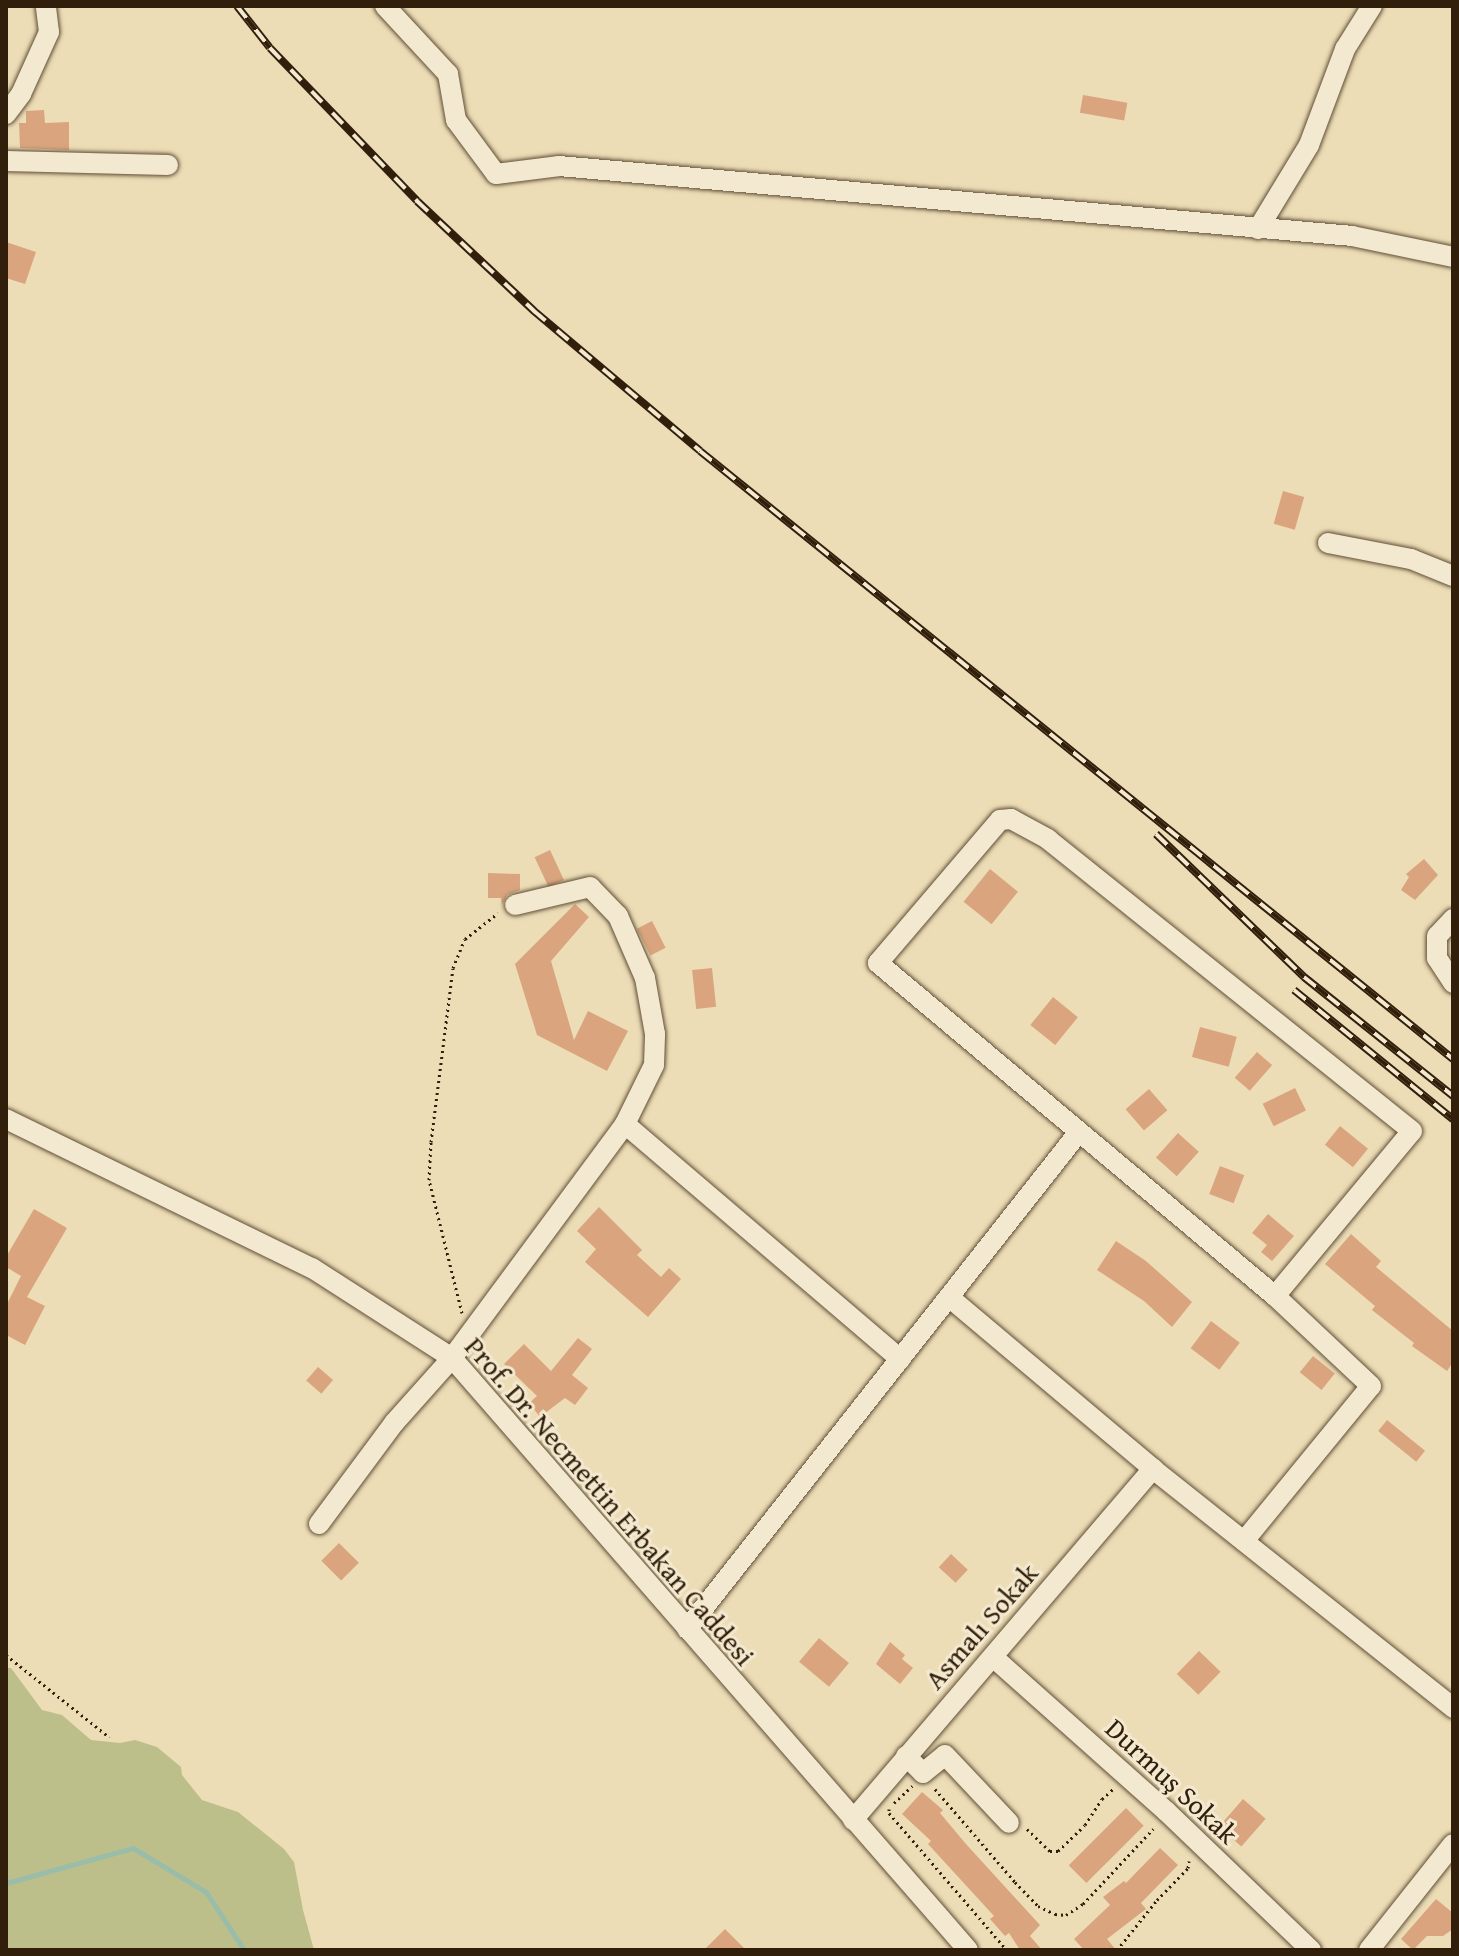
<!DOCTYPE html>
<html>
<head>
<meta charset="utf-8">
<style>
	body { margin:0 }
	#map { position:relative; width:1459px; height:1956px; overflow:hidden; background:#ecddb6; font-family:"Gentium Book Plus",serif }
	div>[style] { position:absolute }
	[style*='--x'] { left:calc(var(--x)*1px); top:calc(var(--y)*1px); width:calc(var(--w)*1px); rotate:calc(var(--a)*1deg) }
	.green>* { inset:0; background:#bdbf8a }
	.stream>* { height:5px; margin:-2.5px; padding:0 2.5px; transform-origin:2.5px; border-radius:2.5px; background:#99bda9 }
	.building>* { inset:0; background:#daa57e; transform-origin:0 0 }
	.path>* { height:3px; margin-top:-1.5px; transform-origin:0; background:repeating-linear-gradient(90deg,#321f0b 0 2px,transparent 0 6px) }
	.roads { filter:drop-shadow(0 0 2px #604e36) drop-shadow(0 0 2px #604e36) }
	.minor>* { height:20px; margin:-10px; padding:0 10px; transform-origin:10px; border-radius:10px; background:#f3e9d0 }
	.rail>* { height:8px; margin-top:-4px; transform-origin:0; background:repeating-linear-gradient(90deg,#f3e9d0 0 15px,#321f0b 0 30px); box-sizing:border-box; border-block:2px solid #321f0b }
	span { translate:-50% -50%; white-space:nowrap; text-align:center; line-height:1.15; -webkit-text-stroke:6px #f3e9d0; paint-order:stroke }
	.street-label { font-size:28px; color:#321f0b }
	.frame { position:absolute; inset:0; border:8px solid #321f0b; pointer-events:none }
</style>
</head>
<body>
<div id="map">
	<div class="green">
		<i style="clip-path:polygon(6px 1668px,11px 1668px,42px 1710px,62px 1715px,91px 1740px,120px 1743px,135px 1740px,157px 1747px,181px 1767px,182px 1775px,202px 1800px,238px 1812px,284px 1849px,294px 1862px,303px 1910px,314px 1950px,6px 1950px)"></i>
	</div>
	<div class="stream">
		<i style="--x:6;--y:1883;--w:132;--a:-15.4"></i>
		<i style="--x:133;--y:1848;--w:85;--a:31.1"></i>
		<i style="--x:206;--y:1892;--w:69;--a:56.8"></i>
	</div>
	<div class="building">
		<i style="left:1083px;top:95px;width:45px;height:18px;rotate:10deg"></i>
		<i style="clip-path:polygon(44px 110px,45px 123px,69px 122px,69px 150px,20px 148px,19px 123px,26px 123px,26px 111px)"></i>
		<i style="clip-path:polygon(6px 242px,36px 252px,25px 284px,6px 278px)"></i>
		<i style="left:1283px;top:491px;width:22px;height:34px;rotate:16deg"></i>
		<i style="left:550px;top:850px;width:33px;height:17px;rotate:65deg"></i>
		<i style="clip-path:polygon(1424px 859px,1438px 875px,1415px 900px,1401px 890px,1409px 877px,1406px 874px)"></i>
		<i style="left:990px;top:869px;width:36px;height:42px;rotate:39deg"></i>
		<i style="clip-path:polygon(488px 873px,520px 874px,520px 890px,507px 895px,502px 905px,501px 898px,488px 898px)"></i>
		<i style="clip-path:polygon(575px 904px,589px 917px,551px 961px,574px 1040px,588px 1011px,628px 1031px,607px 1071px,537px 1035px,515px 964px)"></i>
		<i style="left:652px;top:921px;width:30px;height:17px;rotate:63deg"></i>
		<i style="left:712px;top:968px;width:39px;height:20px;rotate:84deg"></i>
		<i style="left:1053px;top:997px;width:32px;height:36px;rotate:39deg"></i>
		<i style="left:1200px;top:1027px;width:38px;height:31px;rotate:15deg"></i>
		<i style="left:1257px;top:1052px;width:20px;height:34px;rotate:41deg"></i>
		<i style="left:1295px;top:1088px;width:25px;height:36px;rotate:64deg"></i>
		<i style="left:1149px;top:1089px;width:28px;height:31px;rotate:49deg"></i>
		<i style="left:1340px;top:1126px;width:36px;height:24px;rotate:39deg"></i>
		<i style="left:1178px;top:1133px;width:28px;height:33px;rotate:42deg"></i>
		<i style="left:1220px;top:1166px;width:26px;height:30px;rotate:21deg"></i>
		<i style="clip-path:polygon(599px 1207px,642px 1250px,637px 1255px,661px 1277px,669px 1268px,681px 1279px,648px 1317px,585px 1262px,596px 1249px,577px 1231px)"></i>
		<i style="clip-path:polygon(34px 1209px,67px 1228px,27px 1297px,45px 1306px,25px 1345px,6px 1335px,6px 1306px,21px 1276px,6px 1267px,6px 1257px)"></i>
		<i style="clip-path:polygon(1268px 1214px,1294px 1236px,1272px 1261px,1261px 1252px,1267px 1245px,1252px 1233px)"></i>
		<i style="clip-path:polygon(1351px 1234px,1381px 1261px,1376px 1267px,1453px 1331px,1453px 1362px,1447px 1371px,1412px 1346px,1414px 1343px,1372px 1310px,1375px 1306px,1325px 1264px)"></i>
		<i style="clip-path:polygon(1116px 1241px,1146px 1261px,1192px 1302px,1172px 1327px,1144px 1301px,1097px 1270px)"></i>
		<i style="left:1211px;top:1321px;width:36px;height:34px;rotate:37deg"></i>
		<i style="clip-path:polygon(578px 1338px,592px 1349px,572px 1375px,588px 1388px,575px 1405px,565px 1398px,540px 1417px,529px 1403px,537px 1396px,504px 1364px,524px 1344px,551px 1371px)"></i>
		<i style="left:1313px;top:1356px;width:28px;height:21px;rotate:39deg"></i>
		<i style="left:318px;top:1367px;width:20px;height:18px;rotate:41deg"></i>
		<i style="left:1387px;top:1420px;width:49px;height:14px;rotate:39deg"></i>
		<i style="left:339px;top:1543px;width:28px;height:25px;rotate:45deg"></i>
		<i style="left:951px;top:1554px;width:23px;height:18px;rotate:43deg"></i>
		<i style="left:819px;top:1638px;width:39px;height:31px;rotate:40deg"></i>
		<i style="clip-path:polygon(890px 1642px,905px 1655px,902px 1659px,913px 1668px,900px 1684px,876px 1664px)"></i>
		<i style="left:1199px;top:1651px;width:30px;height:32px;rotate:44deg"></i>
		<i style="clip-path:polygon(922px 1792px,943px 1810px,940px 1813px,966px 1844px,1040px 1925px,1030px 1936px,1042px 1950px,1020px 1950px,1009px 1933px,1005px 1936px,990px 1919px,994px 1916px,928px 1844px,931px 1841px,902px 1814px)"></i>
		<i style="left:1243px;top:1799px;width:30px;height:37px;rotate:41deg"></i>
		<i style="left:1126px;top:1808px;width:25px;height:81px;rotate:45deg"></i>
		<i style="clip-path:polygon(1160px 1848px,1178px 1865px,1141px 1903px,1146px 1909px,1107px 1939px,1116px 1950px,1084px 1950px,1074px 1939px,1110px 1905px,1103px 1897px,1124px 1881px,1126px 1883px)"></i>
		<i style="clip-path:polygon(1436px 1899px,1453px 1913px,1453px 1929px,1443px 1936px,1427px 1936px,1413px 1950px,1401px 1939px)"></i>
		<i style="clip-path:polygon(725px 1929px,746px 1950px,704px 1950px)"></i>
	</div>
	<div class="path">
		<i style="--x:462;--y:1313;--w:137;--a:-103.9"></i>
		<i style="--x:429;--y:1180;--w:38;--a:-87"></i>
		<i style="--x:431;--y:1142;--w:175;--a:-82.8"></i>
		<i style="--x:453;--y:968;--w:31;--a:-68"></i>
		<i style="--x:465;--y:939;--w:42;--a:-38.2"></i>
		<i style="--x:6;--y:1655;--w:132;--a:38.5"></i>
		<i style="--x:935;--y:1789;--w:123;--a:49.3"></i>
		<i style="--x:1015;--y:1882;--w:33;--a:46"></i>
		<i style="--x:1038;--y:1906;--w:19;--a:25"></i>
		<i style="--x:1055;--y:1914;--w:11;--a:5"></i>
		<i style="--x:1066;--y:1915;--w:20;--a:-33"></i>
		<i style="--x:1083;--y:1904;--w:103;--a:-47"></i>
		<i style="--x:894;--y:1803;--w:25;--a:-43"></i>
		<i style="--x:889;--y:1809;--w:4;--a:90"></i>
		<i style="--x:889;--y:1813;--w:181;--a:49.3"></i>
		<i style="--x:1027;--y:1829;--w:32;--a:44"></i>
		<i style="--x:1050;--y:1851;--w:8;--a:0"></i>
		<i style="--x:1058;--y:1851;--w:37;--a:-44"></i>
		<i style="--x:1085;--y:1825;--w:31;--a:-57"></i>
		<i style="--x:1102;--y:1799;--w:15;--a:-42"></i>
		<i style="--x:1117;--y:1950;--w:64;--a:-51.3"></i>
		<i style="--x:1157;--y:1900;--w:45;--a:-45.9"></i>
		<i style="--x:1188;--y:1868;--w:7;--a:-82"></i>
	</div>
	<div class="roads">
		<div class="minor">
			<i style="--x:385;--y:6;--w:93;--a:47.2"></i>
			<i style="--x:448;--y:74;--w:47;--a:80.1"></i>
			<i style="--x:456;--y:120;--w:67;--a:53.5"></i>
			<i style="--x:496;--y:174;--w:64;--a:-7.2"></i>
			<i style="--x:559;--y:166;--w:796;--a:5.04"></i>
			<i style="--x:1352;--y:236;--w:103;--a:11.7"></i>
			<i style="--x:6;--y:114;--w:25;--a:-53"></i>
			<i style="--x:21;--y:94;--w:68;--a:-65.7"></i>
			<i style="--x:49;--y:32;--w:26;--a:-97"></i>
			<i style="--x:6;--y:161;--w:162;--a:1.4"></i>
			<i style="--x:1258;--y:229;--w:98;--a:-58.7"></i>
			<i style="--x:1309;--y:145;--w:103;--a:-69.4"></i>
			<i style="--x:1345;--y:49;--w:51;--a:-57.9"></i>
			<i style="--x:1328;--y:543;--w:85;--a:10.9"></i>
			<i style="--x:1411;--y:559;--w:45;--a:22"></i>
			<i style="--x:1453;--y:919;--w:23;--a:133"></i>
			<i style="--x:1437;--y:936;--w:22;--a:90"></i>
			<i style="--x:1437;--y:958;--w:30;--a:57"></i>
			<i style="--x:6;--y:1119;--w:340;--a:26"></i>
			<i style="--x:312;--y:1268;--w:166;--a:32.7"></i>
			<i style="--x:452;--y:1358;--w:785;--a:48.92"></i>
			<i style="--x:625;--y:1124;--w:362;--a:40.5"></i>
			<i style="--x:949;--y:1297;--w:267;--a:40.1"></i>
			<i style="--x:1153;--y:1469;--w:384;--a:38.5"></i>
			<i style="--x:319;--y:1524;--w:126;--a:-53.4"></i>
			<i style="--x:394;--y:1423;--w:87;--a:-48.3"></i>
			<i style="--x:452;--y:1358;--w:291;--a:-53.5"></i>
			<i style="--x:625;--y:1124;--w:66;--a:-63.8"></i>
			<i style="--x:654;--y:1065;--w:31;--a:-88"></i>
			<i style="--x:655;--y:1034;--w:57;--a:-100.1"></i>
			<i style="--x:645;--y:978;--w:68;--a:-113.5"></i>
			<i style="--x:618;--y:916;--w:40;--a:-134"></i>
			<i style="--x:590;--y:887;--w:77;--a:166.5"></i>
			<i style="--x:1244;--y:1541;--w:200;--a:-50.7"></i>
			<i style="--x:1371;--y:1386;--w:132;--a:-136.8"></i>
			<i style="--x:1275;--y:1296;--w:214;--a:-50.3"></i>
			<i style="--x:1412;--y:1131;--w:467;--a:-141.3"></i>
			<i style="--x:1048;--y:839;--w:42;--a:-151.6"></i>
			<i style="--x:1011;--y:819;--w:11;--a:175"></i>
			<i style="--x:1000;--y:820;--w:188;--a:130.5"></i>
			<i style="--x:878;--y:963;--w:518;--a:39.99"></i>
			<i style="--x:687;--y:1629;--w:633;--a:-51.74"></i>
			<i style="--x:993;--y:1657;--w:232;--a:41.7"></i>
			<i style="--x:1166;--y:1811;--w:201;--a:43.8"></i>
			<i style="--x:906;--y:1756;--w:24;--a:45"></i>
			<i style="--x:923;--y:1773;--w:28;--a:-39"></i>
			<i style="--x:945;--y:1755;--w:93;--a:46.7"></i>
			<i style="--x:853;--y:1820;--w:462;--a:-49.5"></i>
			<i style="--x:1369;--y:1950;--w:135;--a:-51.6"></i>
		</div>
	</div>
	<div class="rail">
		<i style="--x:237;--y:6;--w:53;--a:51.8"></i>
		<i style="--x:270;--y:48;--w:212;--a:46.1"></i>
		<i style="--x:417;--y:201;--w:161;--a:43.2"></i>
		<i style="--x:534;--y:311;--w:217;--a:40.1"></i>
		<i style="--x:700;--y:451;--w:968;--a:38.92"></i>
		<i style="--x:1156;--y:834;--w:206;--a:44"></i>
		<i style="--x:1304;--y:977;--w:191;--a:38.6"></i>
		<i style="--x:1294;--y:990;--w:205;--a:39.1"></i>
	</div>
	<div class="street-label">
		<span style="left:610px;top:1501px;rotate:49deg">Prof. Dr. Necmettin Erbakan Caddesi</span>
		<span style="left:981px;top:1626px;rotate:-49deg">Asmalı Sokak</span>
		<span style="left:1172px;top:1781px;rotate:43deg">Durmuş Sokak</span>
	</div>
	<div class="frame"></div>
</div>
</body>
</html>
